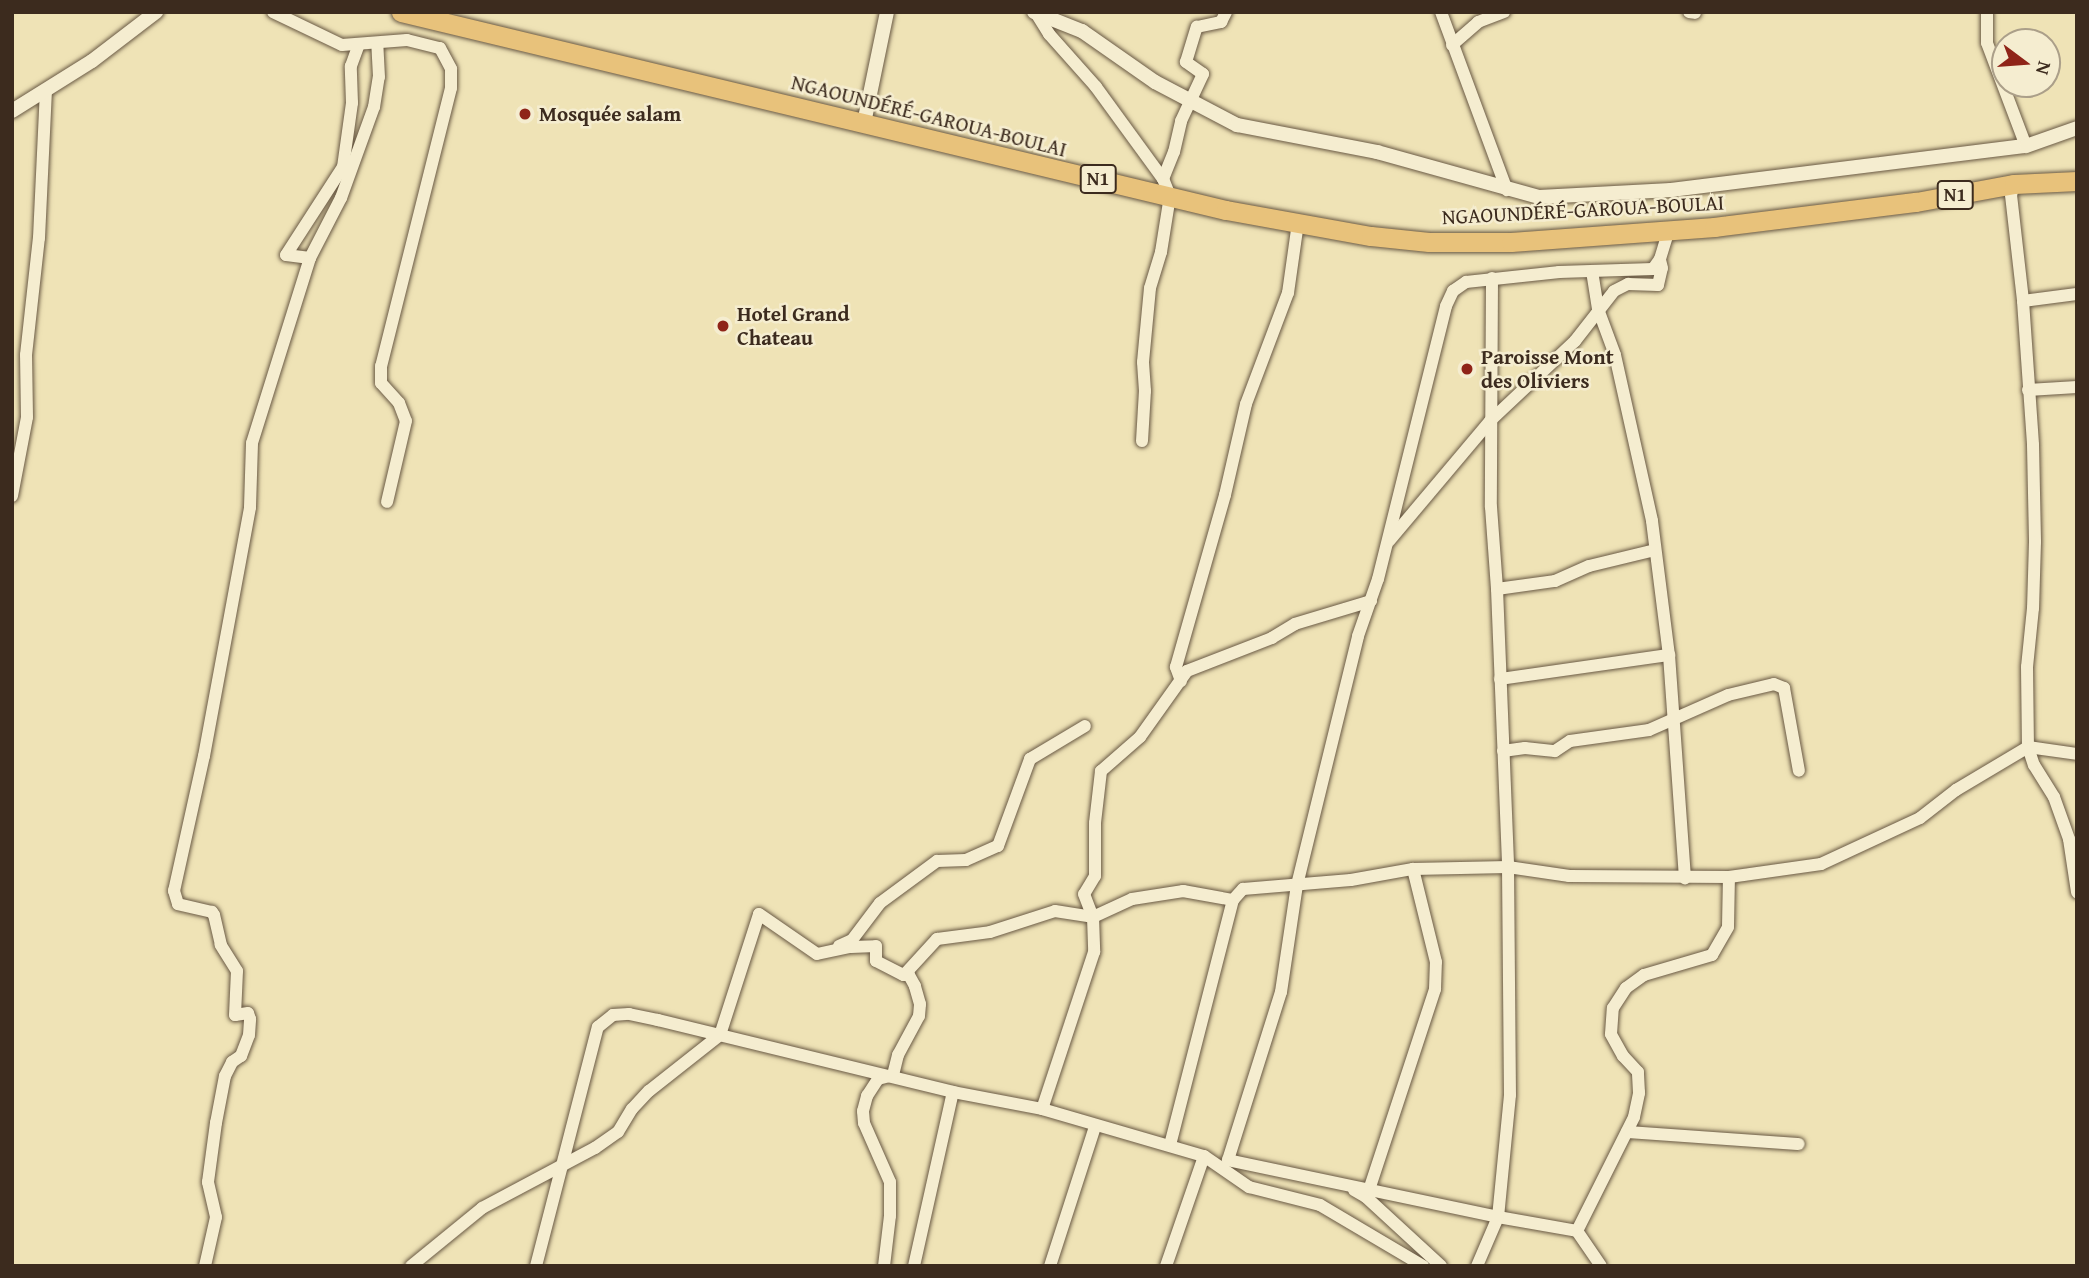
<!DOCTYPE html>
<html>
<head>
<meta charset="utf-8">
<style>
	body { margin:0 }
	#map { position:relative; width:2089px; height:1278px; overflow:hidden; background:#efe3b6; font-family:"Gentium Book Plus",serif }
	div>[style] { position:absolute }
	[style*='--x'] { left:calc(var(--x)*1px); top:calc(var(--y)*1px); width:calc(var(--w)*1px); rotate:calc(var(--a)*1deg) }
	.roads { filter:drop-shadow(0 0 2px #695944) drop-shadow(0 0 2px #695944) }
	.minor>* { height:12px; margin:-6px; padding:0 6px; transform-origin:6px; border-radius:6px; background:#f5edd0 }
	.tertiary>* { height:14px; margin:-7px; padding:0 7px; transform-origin:7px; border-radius:7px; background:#f5edd0 }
	.trunk>* { height:19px; margin:-9.5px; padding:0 9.5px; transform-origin:9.5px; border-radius:9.5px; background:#e8c27b }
	.dots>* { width:19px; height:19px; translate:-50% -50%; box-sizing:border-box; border:4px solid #f5edd0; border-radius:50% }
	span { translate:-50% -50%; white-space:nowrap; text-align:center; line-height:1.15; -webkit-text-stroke:5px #f5edd0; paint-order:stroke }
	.shield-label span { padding:2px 5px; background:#f5edd0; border:2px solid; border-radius:5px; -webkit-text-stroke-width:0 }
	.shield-label { font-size:19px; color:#3c2b1e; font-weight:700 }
	.poi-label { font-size:21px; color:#3c2b1e; font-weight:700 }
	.left { translate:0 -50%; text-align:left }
	.street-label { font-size:21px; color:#3c2b1e }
	.frame { position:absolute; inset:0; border:14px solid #3c2b1e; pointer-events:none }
	.north { position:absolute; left:1991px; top:28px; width:70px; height:70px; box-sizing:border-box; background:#f5edd0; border:2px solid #ab9f89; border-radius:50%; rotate:106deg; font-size:19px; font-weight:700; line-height:28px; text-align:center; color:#3c2b1e }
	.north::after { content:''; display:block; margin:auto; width:24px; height:32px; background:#8f2418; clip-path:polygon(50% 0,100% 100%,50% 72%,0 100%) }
</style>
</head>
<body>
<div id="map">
	<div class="roads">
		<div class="minor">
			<i style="--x:273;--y:12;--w:76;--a:25.6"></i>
			<i style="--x:342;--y:45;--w:65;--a:-4.4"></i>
			<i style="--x:407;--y:40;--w:34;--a:14"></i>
			<i style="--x:440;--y:48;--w:24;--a:62"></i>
			<i style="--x:451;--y:69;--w:19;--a:90"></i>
			<i style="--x:451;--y:88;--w:287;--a:104.1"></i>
			<i style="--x:381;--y:366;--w:17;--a:90"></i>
			<i style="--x:381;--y:383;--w:27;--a:48"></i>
			<i style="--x:399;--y:403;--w:19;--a:69"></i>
			<i style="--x:406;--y:421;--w:83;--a:103.2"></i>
			<i style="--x:1441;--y:12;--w:190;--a:69.7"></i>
			<i style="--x:1689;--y:12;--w:6;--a:9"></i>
			<i style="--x:1987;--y:12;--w:31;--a:90"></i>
			<i style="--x:1987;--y:43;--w:110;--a:69.3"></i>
			<i style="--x:1036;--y:13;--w:25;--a:58"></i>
			<i style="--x:1049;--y:34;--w:71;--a:48.4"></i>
			<i style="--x:1096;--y:87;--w:114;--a:53.9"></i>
			<i style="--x:1452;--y:45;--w:35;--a:-41"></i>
			<i style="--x:1478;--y:22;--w:28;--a:-21"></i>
			<i style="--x:2014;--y:184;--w:11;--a:105"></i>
			<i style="--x:2011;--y:195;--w:107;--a:83.5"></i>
			<i style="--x:2023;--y:301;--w:144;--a:86"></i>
			<i style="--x:2033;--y:445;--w:97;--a:88.8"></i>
			<i style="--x:2035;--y:542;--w:66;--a:91.7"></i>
			<i style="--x:2033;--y:608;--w:59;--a:95.8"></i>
			<i style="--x:2027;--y:667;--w:80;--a:89.3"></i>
			<i style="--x:2028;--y:747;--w:19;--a:72"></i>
			<i style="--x:2034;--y:765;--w:38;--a:58"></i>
			<i style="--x:2054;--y:797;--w:45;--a:70.3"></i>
			<i style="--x:2069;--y:839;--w:54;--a:81.4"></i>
			<i style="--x:310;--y:258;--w:24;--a:-173"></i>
			<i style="--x:286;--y:255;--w:105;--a:-57.1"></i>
			<i style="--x:343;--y:167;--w:65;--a:-82"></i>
			<i style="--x:352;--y:103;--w:37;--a:-92"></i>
			<i style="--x:351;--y:66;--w:23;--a:-70"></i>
			<i style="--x:1592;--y:271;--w:38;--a:81"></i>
			<i style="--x:1598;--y:309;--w:49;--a:69.7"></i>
			<i style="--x:1615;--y:355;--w:170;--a:77.4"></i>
			<i style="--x:1652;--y:521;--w:135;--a:82.8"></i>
			<i style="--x:1669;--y:655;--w:224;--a:85.9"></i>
			<i style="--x:1492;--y:278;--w:229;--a:90.3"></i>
			<i style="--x:1491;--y:507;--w:82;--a:85.8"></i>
			<i style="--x:1497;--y:589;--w:278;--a:87.7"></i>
			<i style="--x:1508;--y:867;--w:228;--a:89.5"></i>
			<i style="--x:1510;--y:1095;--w:123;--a:95.6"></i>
			<i style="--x:1498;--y:1217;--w:80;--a:10"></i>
			<i style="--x:1577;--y:1231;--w:127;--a:-63.4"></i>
			<i style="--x:1634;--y:1117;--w:25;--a:-78"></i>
			<i style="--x:1639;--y:1093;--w:21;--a:-93"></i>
			<i style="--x:1638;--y:1072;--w:22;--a:-133"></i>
			<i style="--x:1623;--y:1056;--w:25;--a:-119"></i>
			<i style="--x:1611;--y:1034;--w:26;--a:-86"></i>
			<i style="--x:1613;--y:1008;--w:24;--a:-57"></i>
			<i style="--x:1626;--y:988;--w:22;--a:-36"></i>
			<i style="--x:1644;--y:975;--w:71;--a:-16.4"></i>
			<i style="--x:1712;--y:955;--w:32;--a:-60"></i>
			<i style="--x:1728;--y:927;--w:50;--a:-88.9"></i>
			<i style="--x:2023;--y:301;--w:54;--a:-7.4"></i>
			<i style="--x:2028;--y:390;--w:49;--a:-3.5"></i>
			<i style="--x:1142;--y:441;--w:50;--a:-86.6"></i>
			<i style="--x:1145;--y:391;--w:29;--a:-94"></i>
			<i style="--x:1143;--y:362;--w:74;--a:-84.6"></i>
			<i style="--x:1150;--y:288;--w:38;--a:-73"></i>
			<i style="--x:1161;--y:252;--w:57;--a:-80.9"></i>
			<i style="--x:1170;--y:196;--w:18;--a:-112"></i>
			<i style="--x:1163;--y:179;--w:29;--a:-68"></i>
			<i style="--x:1174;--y:152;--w:32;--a:-77"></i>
			<i style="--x:1181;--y:121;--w:52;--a:-64.9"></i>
			<i style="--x:1203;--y:74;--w:21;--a:-145"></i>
			<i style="--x:1186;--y:62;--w:37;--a:-73"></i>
			<i style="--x:1197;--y:27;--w:25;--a:-12"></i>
			<i style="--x:1221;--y:22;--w:11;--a:-63"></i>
			<i style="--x:12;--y:496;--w:80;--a:-79.2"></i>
			<i style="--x:27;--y:417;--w:62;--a:-90.9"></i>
			<i style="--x:26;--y:355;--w:118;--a:-83.7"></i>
			<i style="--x:39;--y:238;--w:148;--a:-87.3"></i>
			<i style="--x:1389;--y:541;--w:157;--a:-49.9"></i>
			<i style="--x:1490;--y:421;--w:117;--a:-43.3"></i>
			<i style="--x:1575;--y:341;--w:63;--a:-52"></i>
			<i style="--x:1614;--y:291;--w:16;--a:-27"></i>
			<i style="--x:1628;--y:284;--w:30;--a:2"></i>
			<i style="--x:1658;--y:285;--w:17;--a:-77"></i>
			<i style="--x:1662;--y:268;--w:8;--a:-104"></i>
			<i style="--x:1497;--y:589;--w:59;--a:-7.9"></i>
			<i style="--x:1555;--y:581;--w:37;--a:-24"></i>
			<i style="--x:1589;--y:566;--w:68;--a:-13.6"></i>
			<i style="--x:1371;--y:601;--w:79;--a:163.2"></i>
			<i style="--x:1295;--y:624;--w:27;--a:149"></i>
			<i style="--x:1272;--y:638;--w:91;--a:158.8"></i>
			<i style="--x:1187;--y:671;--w:81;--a:125.5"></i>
			<i style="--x:1140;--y:737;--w:52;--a:138.9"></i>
			<i style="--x:1101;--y:771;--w:52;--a:96.6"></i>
			<i style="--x:1095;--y:823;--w:53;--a:90"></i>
			<i style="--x:1095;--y:876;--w:21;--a:121"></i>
			<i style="--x:1084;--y:894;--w:25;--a:69"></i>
			<i style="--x:1093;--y:917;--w:35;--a:88"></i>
			<i style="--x:1094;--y:952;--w:165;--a:108.3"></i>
			<i style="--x:1042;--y:1109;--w:169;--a:16.2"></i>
			<i style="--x:1204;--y:1156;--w:55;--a:34.6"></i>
			<i style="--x:1249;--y:1187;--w:73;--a:14.2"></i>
			<i style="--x:1320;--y:1205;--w:120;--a:30.6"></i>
			<i style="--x:1500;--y:679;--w:171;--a:-8.1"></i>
			<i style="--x:1181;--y:681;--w:15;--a:-110"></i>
			<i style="--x:1176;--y:667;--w:179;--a:-74.1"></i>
			<i style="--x:1225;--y:495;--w:93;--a:-77"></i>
			<i style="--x:1246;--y:404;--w:119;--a:-69.3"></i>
			<i style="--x:1288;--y:293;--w:71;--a:-81.9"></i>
			<i style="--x:1503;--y:751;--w:22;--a:-8"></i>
			<i style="--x:1525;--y:748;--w:30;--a:6"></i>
			<i style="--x:1555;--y:751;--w:18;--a:-34"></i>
			<i style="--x:1570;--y:741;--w:80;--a:-7.9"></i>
			<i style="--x:1649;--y:730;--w:86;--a:-23.9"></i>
			<i style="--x:1728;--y:695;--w:47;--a:-13.4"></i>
			<i style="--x:1774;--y:684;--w:11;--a:22"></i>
			<i style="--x:1784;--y:688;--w:84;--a:79.8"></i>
			<i style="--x:839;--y:946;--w:14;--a:-25"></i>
			<i style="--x:852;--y:940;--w:46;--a:-52.9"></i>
			<i style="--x:880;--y:903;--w:71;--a:-36.4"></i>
			<i style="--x:937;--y:861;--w:29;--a:-2"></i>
			<i style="--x:966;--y:860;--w:35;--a:-24"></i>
			<i style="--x:998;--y:846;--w:93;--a:-69.8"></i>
			<i style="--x:1030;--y:759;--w:64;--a:-31"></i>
			<i style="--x:1627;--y:1132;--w:172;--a:4"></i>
			<i style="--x:1170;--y:1145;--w:253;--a:-75.6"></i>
			<i style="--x:1354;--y:1190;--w:14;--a:30"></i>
			<i style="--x:1366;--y:1197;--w:102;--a:42.6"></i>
			<i style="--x:1369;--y:1190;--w:212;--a:-71.8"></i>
			<i style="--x:1435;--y:989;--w:27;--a:-88"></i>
			<i style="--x:1436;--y:962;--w:96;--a:-103.9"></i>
			<i style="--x:1577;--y:1231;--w:42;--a:55.6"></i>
			<i style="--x:205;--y:1266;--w:50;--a:-77.3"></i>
			<i style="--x:216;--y:1217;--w:36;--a:-103"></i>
			<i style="--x:208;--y:1182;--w:60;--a:-82.3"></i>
			<i style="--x:216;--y:1123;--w:48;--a:-79.2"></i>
			<i style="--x:225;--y:1076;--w:16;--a:-63"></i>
			<i style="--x:232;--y:1062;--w:11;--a:-34"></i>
			<i style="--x:241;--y:1056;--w:22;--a:-69"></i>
			<i style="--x:249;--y:1035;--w:16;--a:-86"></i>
			<i style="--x:250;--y:1019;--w:6;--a:-108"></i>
			<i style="--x:248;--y:1013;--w:13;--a:171"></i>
			<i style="--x:235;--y:1015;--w:44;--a:-87.4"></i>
			<i style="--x:237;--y:971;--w:31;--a:-122"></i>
			<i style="--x:221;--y:945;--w:31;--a:-103"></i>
			<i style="--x:214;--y:915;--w:4;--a:-124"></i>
			<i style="--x:212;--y:912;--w:35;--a:-167"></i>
			<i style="--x:178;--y:904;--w:14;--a:-107"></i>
			<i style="--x:174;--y:891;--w:138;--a:-77.5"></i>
			<i style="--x:204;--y:756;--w:253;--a:-79.5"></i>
			<i style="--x:250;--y:507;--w:64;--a:-88.2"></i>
			<i style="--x:252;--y:443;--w:194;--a:-72.6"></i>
			<i style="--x:310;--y:258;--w:68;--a:-62.7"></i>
			<i style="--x:341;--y:198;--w:97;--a:-70.1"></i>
			<i style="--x:374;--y:107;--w:30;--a:-81"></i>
			<i style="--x:379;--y:77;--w:34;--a:-93"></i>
			<i style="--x:411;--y:1266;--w:92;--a:-39.2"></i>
			<i style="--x:482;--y:1208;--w:128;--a:-28"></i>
			<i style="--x:595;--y:1148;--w:28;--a:-35"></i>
			<i style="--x:618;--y:1132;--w:27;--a:-59"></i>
			<i style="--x:632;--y:1109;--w:25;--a:-47"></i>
			<i style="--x:649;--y:1091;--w:90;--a:-38.3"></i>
			<i style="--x:720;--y:1035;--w:127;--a:-72.1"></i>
			<i style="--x:759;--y:914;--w:70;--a:34.6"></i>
			<i style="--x:817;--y:954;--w:35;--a:-12"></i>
			<i style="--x:851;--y:947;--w:25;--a:-2"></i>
			<i style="--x:876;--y:946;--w:15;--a:90"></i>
			<i style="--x:876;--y:961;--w:31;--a:27"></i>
			<i style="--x:904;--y:975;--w:49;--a:-47.5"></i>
			<i style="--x:937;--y:939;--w:53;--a:-7.5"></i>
			<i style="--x:990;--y:932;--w:68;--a:-17.9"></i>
			<i style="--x:1055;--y:911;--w:38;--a:9"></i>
			<i style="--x:1093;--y:917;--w:43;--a:-24.8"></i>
			<i style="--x:1132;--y:899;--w:52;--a:-8.9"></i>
			<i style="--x:1183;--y:891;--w:51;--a:10.2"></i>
			<i style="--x:1233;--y:900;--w:15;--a:-48"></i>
			<i style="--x:1243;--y:889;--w:108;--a:-4.8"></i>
			<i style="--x:1351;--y:880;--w:63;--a:-10.1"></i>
			<i style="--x:1413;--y:869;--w:95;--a:-1.2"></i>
			<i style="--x:1508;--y:867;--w:62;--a:8.4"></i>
			<i style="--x:1569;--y:876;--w:160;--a:0.4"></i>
			<i style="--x:1729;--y:877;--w:93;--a:-8"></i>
			<i style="--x:1821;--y:864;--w:109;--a:-24.9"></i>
			<i style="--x:1920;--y:818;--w:46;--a:-37.9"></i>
			<i style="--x:1956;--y:790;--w:84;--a:-30.8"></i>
			<i style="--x:2028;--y:747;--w:49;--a:8.1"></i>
			<i style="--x:536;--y:1266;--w:247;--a:-75.5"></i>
			<i style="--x:598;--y:1027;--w:19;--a:-39"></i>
			<i style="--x:613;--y:1015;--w:16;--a:-4"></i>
			<i style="--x:629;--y:1014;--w:30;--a:12"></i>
			<i style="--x:658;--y:1020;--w:304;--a:13.7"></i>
			<i style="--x:953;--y:1092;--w:91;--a:10.8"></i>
			<i style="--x:884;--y:1266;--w:50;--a:-83.2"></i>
			<i style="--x:890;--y:1216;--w:34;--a:-90"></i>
			<i style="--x:890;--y:1182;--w:64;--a:-113.8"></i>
			<i style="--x:864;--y:1123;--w:12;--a:-95"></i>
			<i style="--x:863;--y:1111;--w:16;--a:-75"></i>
			<i style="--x:867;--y:1096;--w:20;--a:-57"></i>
			<i style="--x:878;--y:1079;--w:16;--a:-15"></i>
			<i style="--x:893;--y:1075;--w:21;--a:-76"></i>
			<i style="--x:898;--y:1055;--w:44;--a:-61.7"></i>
			<i style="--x:919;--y:1016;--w:12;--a:-85"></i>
			<i style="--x:920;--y:1004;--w:19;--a:-106"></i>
			<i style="--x:915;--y:986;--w:13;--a:-119"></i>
			<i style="--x:909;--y:975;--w:5;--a:180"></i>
			<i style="--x:914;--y:1266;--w:178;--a:-77.4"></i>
			<i style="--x:1050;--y:1266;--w:146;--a:-72.1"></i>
			<i style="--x:1166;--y:1266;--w:116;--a:-70.9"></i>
			<i style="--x:1477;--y:1266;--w:53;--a:-66.8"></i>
			<i style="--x:1498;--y:1217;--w:276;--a:-168.1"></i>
			<i style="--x:1228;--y:1160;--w:176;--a:-72.5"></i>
			<i style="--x:1281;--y:992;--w:108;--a:-81.5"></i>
			<i style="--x:1297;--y:885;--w:256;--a:-76.2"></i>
			<i style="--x:1358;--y:636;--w:60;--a:-70.7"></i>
			<i style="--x:1378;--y:579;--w:281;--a:-76"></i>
			<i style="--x:1446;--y:306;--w:17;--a:-65"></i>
			<i style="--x:1453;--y:291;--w:16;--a:-35"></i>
			<i style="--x:1466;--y:282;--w:94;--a:-6.1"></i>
			<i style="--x:1559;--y:272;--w:94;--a:-1.8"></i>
			<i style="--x:1653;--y:269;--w:12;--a:-55"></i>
			<i style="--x:1660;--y:259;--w:30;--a:-73"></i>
		</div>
		<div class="tertiary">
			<i style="--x:1034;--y:12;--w:52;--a:21.6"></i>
			<i style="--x:1082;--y:31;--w:89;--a:34.9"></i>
			<i style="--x:1155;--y:82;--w:93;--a:27.7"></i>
			<i style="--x:1237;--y:125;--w:143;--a:10.9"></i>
			<i style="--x:1377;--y:152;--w:168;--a:15.5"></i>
			<i style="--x:1539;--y:197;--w:132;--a:-3"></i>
			<i style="--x:1671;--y:190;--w:358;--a:-7.1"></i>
			<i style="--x:2026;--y:146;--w:54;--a:-19.4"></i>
			<i style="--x:12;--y:111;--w:94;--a:-32"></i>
			<i style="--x:92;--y:61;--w:81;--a:-37.4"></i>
			<i style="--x:864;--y:123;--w:113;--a:-78.3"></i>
		</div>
		<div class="trunk">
			<i style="--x:401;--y:12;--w:848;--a:13.5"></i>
			<i style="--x:1226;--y:210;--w:147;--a:10.2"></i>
			<i style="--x:1371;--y:236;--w:58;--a:5.9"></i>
			<i style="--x:1429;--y:242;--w:82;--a:0"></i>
			<i style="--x:1511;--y:242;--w:204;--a:-4.2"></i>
			<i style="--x:1714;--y:227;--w:204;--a:-7.1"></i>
			<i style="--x:1916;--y:202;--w:100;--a:-10.4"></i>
			<i style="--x:2014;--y:184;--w:63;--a:-2.7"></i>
		</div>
	</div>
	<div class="dots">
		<i style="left:525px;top:114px;background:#8f2418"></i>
		<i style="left:723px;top:326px;background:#8f2418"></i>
		<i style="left:1467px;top:369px;background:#8f2418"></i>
	</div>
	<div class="shield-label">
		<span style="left:1098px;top:179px">N1</span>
		<span style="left:1955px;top:195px">N1</span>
	</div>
	<div class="poi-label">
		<span class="left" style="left:539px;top:114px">Mosquée salam</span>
		<span class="left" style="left:737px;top:326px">Hotel Grand<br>Chateau</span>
		<span class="left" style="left:1481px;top:369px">Paroisse Mont<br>des Oliviers</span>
	</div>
	<div class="street-label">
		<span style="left:929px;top:116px;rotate:14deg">NGAOUNDÉRÉ-GAROUA-BOULAI</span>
		<span style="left:1583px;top:210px;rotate:-3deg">NGAOUNDÉRÉ-GAROUA-BOULAI</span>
	</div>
	<div class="frame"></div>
	<div class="north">N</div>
</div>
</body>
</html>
